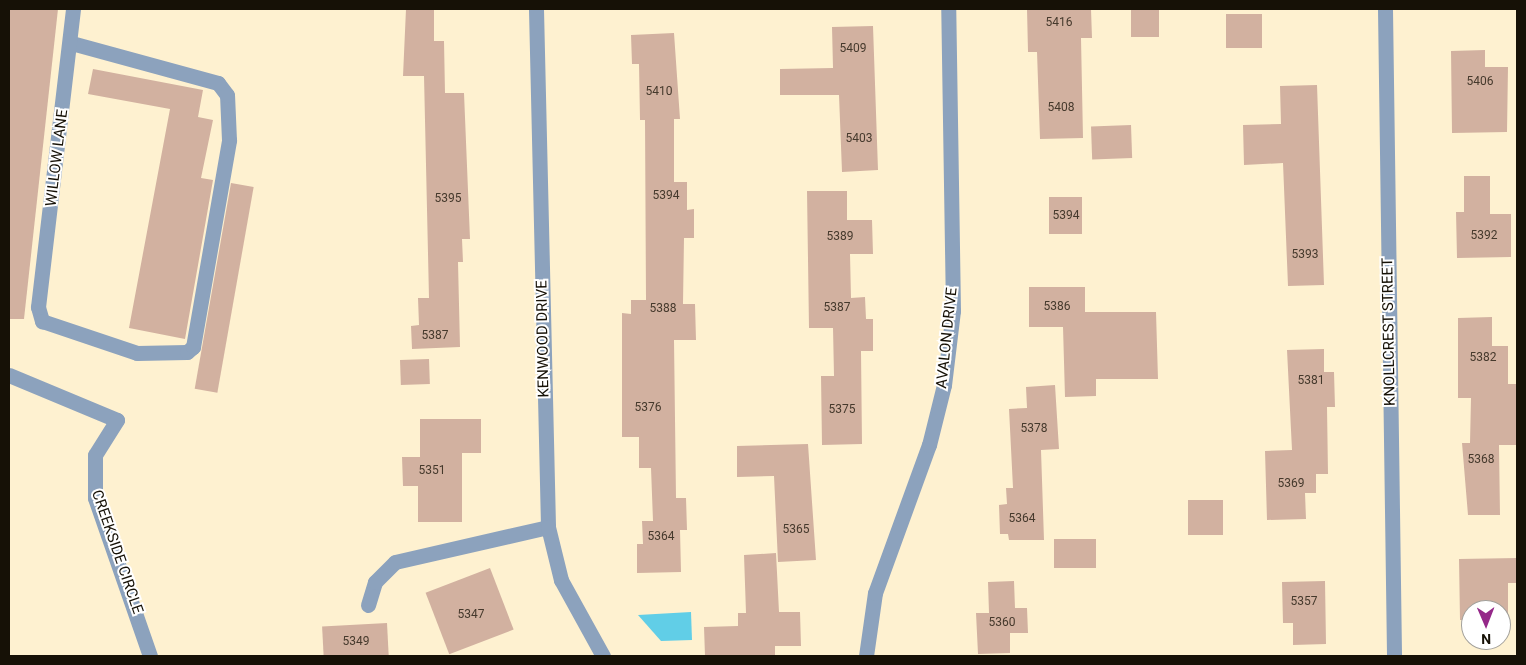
<!DOCTYPE html>
<html>
<head>
<meta charset="utf-8">
<style>
	body { margin:0 }
	#map { position:relative; width:1526px; height:665px; overflow:hidden; background:#fef1d0; font-family:Roboto,sans-serif }
	div>[style] { position:absolute }
	[style*='--x'] { left:calc(var(--x)*1px); top:calc(var(--y)*1px); width:calc(var(--w)*1px); rotate:calc(var(--a)*1deg) }
	.water>* { inset:0; background:#61cee7 }
	.building>* { inset:0; background:#d2b1a0; transform-origin:0 0 }
	.lane>* { height:15px; margin:-7.5px; padding:0 7.5px; transform-origin:7.5px; border-radius:7.5px; background:#8ca2bd }
	.street>* { height:15px; margin:-7.5px; padding:0 7.5px; transform-origin:7.5px; border-radius:7.5px; background:#8ca2bd }
	span { translate:-50% -50%; white-space:nowrap; text-align:center; line-height:1.15; -webkit-text-stroke:4px #fff; paint-order:stroke }
	.number-label { font-size:12px; color:#45392c }
	.number-label span { -webkit-text-stroke-width:0 }
	.street-label { font-size:15px; color:#161106 }
	.frame { position:absolute; inset:0; border:10px solid #161106; pointer-events:none }
	.north { position:absolute; left:1461px; top:600px; width:50px; height:50px; box-sizing:border-box; background:#fff; border:1px solid #a2a09b; border-radius:50%; rotate:179deg; font-size:14px; font-weight:700; line-height:20px; text-align:center; color:#161106 }
	.north::after { content:''; display:block; margin:auto; width:18px; height:22px; background:#952889; clip-path:polygon(50% 0,100% 100%,50% 72%,0 100%) }
</style>
</head>
<body>
<div id="map">
	<div class="water">
		<i style="clip-path:polygon(691px 612px,692px 640px,661px 641px,638px 615px)"></i>
	</div>
	<div class="building">
		<i style="clip-path:polygon(9px 9px,58px 9px,24px 319px,9px 319px)"></i>
		<i style="clip-path:polygon(406px 9px,434px 9px,434px 41px,444px 41px,445px 93px,464px 93px,470px 239px,462px 239px,463px 262px,458px 262px,460px 347px,412px 349px,411px 326px,419px 325px,418px 298px,429px 298px,424px 76px,403px 76px)"></i>
		<i style="clip-path:polygon(1027px 9px,1091px 9px,1092px 38px,1081px 38px,1083px 138px,1040px 139px,1037px 52px,1028px 52px)"></i>
		<i style="left:1131px;top:9px;width:28px;height:28px"></i>
		<i style="left:1226px;top:14px;width:36px;height:34px"></i>
		<i style="clip-path:polygon(873px 26px,878px 170px,842px 172px,839px 95px,780px 95px,780px 69px,833px 68px,832px 27px)"></i>
		<i style="clip-path:polygon(674px 33px,680px 119px,674px 119px,674px 182px,687px 182px,687px 210px,694px 209px,694px 238px,684px 238px,683px 304px,695px 304px,696px 340px,674px 340px,676px 498px,686px 498px,687px 530px,680px 530px,681px 572px,637px 573px,637px 544px,643px 544px,642px 521px,653px 521px,651px 468px,639px 468px,639px 437px,622px 437px,622px 313px,631px 314px,631px 300px,646px 300px,645px 120px,640px 120px,639px 64px,632px 64px,631px 35px)"></i>
		<i style="clip-path:polygon(1485px 50px,1485px 67px,1508px 67px,1507px 132px,1452px 133px,1451px 51px)"></i>
		<i style="clip-path:polygon(93px 69px,203px 90px,198px 117px,213px 120px,201px 178px,213px 180px,185px 339px,129px 328px,170px 109px,88px 94px)"></i>
		<i style="clip-path:polygon(1317px 85px,1324px 285px,1288px 286px,1283px 163px,1244px 165px,1243px 125px,1281px 124px,1280px 86px)"></i>
		<i style="left:1131px;top:125px;width:33px;height:40px;rotate:88deg"></i>
		<i style="clip-path:polygon(1464px 176px,1490px 176px,1490px 214px,1511px 214px,1511px 257px,1457px 258px,1456px 212px,1464px 212px)"></i>
		<i style="left:231px;top:183px;width:23px;height:209px;rotate:10deg"></i>
		<i style="clip-path:polygon(807px 191px,847px 191px,847px 220px,872px 220px,873px 254px,850px 254px,851px 298px,865px 297px,866px 319px,873px 319px,873px 351px,861px 351px,862px 444px,822px 445px,821px 376px,834px 376px,833px 328px,809px 328px)"></i>
		<i style="left:1049px;top:197px;width:33px;height:37px"></i>
		<i style="clip-path:polygon(1029px 287px,1085px 287px,1085px 312px,1156px 312px,1158px 379px,1096px 379px,1096px 396px,1065px 397px,1063px 327px,1029px 327px)"></i>
		<i style="clip-path:polygon(1492px 317px,1492px 346px,1508px 346px,1508px 384px,1517px 384px,1517px 445px,1499px 445px,1500px 515px,1468px 515px,1462px 443px,1470px 443px,1471px 398px,1458px 398px,1458px 318px)"></i>
		<i style="clip-path:polygon(1324px 349px,1324px 372px,1334px 372px,1335px 407px,1327px 407px,1328px 474px,1316px 474px,1316px 493px,1305px 493px,1306px 519px,1267px 520px,1265px 451px,1292px 450px,1287px 350px)"></i>
		<i style="left:429px;top:359px;width:25px;height:29px;rotate:88deg"></i>
		<i style="clip-path:polygon(1055px 385px,1059px 449px,1041px 450px,1044px 540px,1009px 540px,1008px 534px,1000px 534px,999px 505px,1007px 504px,1006px 488px,1013px 488px,1009px 409px,1027px 408px,1026px 387px)"></i>
		<i style="clip-path:polygon(420px 419px,481px 419px,481px 453px,462px 453px,462px 522px,418px 522px,418px 486px,403px 486px,402px 457px,420px 457px)"></i>
		<i style="clip-path:polygon(808px 444px,816px 560px,778px 562px,774px 476px,737px 477px,737px 446px)"></i>
		<i style="left:1223px;top:500px;width:35px;height:35px;rotate:90deg"></i>
		<i style="left:1096px;top:539px;width:29px;height:42px;rotate:90deg"></i>
		<i style="clip-path:polygon(776px 553px,779px 612px,800px 612px,801px 646px,775px 646px,775px 656px,705px 656px,704px 627px,738px 626px,738px 613px,746px 613px,744px 555px)"></i>
		<i style="clip-path:polygon(1517px 558px,1517px 583px,1508px 583px,1508px 619px,1501px 619px,1501px 610px,1471px 610px,1471px 620px,1460px 620px,1459px 559px)"></i>
		<i style="left:490px;top:568px;width:66px;height:69px;rotate:69deg"></i>
		<i style="clip-path:polygon(1014px 581px,1015px 608px,1027px 608px,1028px 633px,1010px 633px,1010px 653px,978px 654px,976px 613px,989px 613px,988px 582px)"></i>
		<i style="clip-path:polygon(1325px 581px,1326px 644px,1293px 645px,1293px 623px,1283px 623px,1282px 582px)"></i>
		<i style="left:387px;top:623px;width:33px;height:65px;rotate:87deg"></i>
	</div>
	<div class="lane">
		<i style="--x:38;--y:307;--w:15;--a:74"></i>
		<i style="--x:42;--y:321;--w:100;--a:18.6"></i>
		<i style="--x:137;--y:353;--w:50;--a:-1.1"></i>
		<i style="--x:187;--y:352;--w:8;--a:-40"></i>
		<i style="--x:193;--y:347;--w:210;--a:-80.1"></i>
		<i style="--x:229;--y:140;--w:45;--a:-92.5"></i>
		<i style="--x:227;--y:95;--w:15;--a:-127"></i>
		<i style="--x:218;--y:83;--w:151;--a:-164.7"></i>
		<i style="--x:9;--y:375;--w:117;--a:22.6"></i>
		<i style="--x:117;--y:420;--w:41;--a:122.2"></i>
		<i style="--x:95;--y:455;--w:43;--a:90"></i>
		<i style="--x:95;--y:498;--w:167;--a:70.8"></i>
		<i style="--x:368;--y:605;--w:24;--a:-73"></i>
		<i style="--x:375;--y:582;--w:28;--a:-45"></i>
		<i style="--x:395;--y:562;--w:157;--a:-12.9"></i>
	</div>
	<div class="street">
		<i style="--x:536;--y:9;--w:518;--a:88.67"></i>
		<i style="--x:548;--y:527;--w:55;--a:76.2"></i>
		<i style="--x:561;--y:580;--w:87;--a:61.1"></i>
		<i style="--x:1385;--y:9;--w:647;--a:89.2"></i>
		<i style="--x:38;--y:307;--w:300;--a:-83.3"></i>
		<i style="--x:866;--y:656;--w:64;--a:-81.9"></i>
		<i style="--x:875;--y:593;--w:158;--a:-70"></i>
		<i style="--x:929;--y:445;--w:62;--a:-76"></i>
		<i style="--x:944;--y:385;--w:75;--a:-83.1"></i>
		<i style="--x:953;--y:311;--w:302;--a:-90.9"></i>
	</div>
	<div class="number-label">
		<span style="left:1059px;top:23px">5416</span>
		<span style="left:853px;top:49px">5409</span>
		<span style="left:1480px;top:82px">5406</span>
		<span style="left:659px;top:92px">5410</span>
		<span style="left:1061px;top:108px">5408</span>
		<span style="left:859px;top:139px">5403</span>
		<span style="left:666px;top:196px">5394</span>
		<span style="left:448px;top:199px">5395</span>
		<span style="left:1066px;top:216px">5394</span>
		<span style="left:1484px;top:236px">5392</span>
		<span style="left:840px;top:237px">5389</span>
		<span style="left:1305px;top:255px">5393</span>
		<span style="left:1057px;top:307px">5386</span>
		<span style="left:837px;top:308px">5387</span>
		<span style="left:663px;top:309px">5388</span>
		<span style="left:435px;top:336px">5387</span>
		<span style="left:1483px;top:358px">5382</span>
		<span style="left:1311px;top:381px">5381</span>
		<span style="left:648px;top:408px">5376</span>
		<span style="left:842px;top:410px">5375</span>
		<span style="left:1034px;top:429px">5378</span>
		<span style="left:1481px;top:460px">5368</span>
		<span style="left:432px;top:471px">5351</span>
		<span style="left:1291px;top:484px">5369</span>
		<span style="left:1022px;top:519px">5364</span>
		<span style="left:796px;top:530px">5365</span>
		<span style="left:661px;top:537px">5364</span>
		<span style="left:1304px;top:602px">5357</span>
		<span style="left:471px;top:615px">5347</span>
		<span style="left:1002px;top:623px">5360</span>
		<span style="left:356px;top:642px">5349</span>
	</div>
	<div class="street-label">
		<span style="left:57px;top:158px;rotate:-83deg">WILLOW LANE</span>
		<span style="left:1389px;top:332px;rotate:-91deg">KNOLLCREST STREET</span>
		<span style="left:947px;top:338px;rotate:-84deg">AVALON DRIVE</span>
		<span style="left:543px;top:339px;rotate:-91deg">KENWOOD DRIVE</span>
		<span style="left:117px;top:552px;rotate:71deg">CREEKSIDE CIRCLE</span>
	</div>
	<div class="frame"></div>
	<div class="north">N</div>
</div>
</body>
</html>
